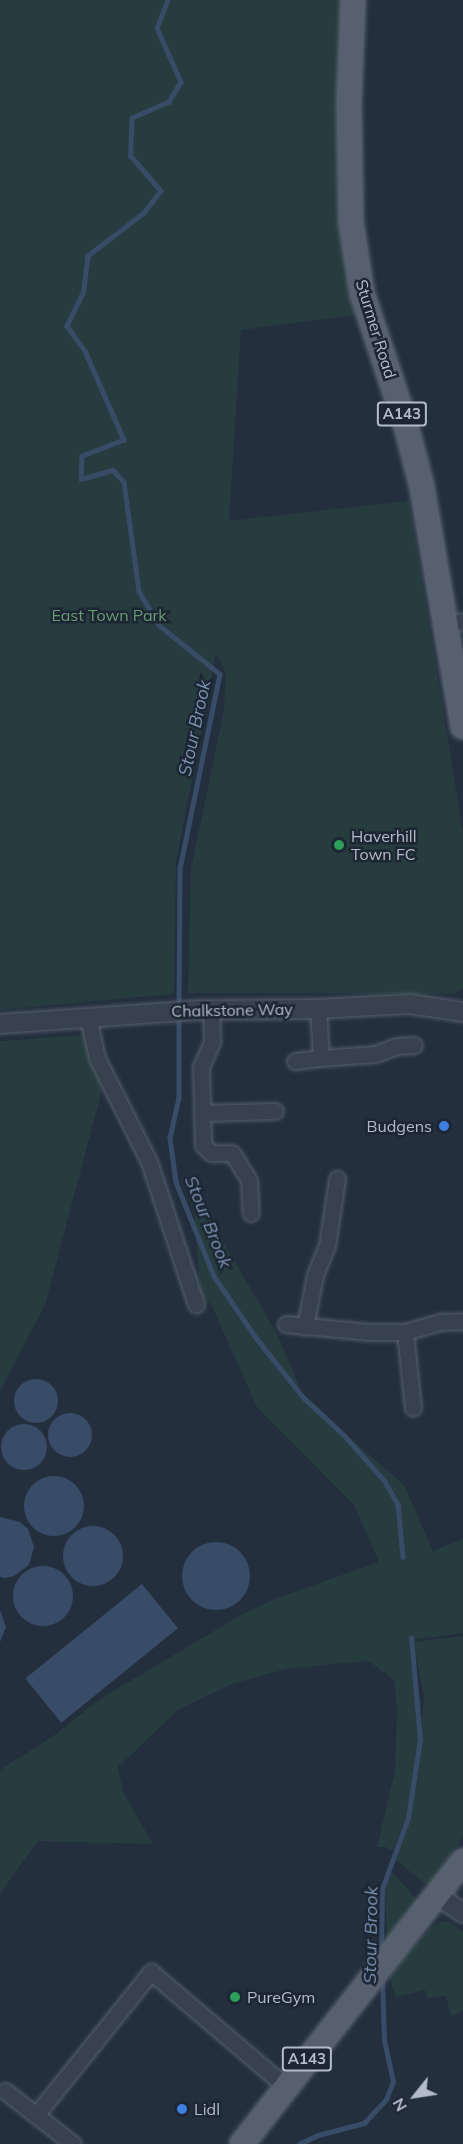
<!DOCTYPE html>
<html>
<head>
<meta charset="utf-8">
<style>
	body { margin:0 }
	#map { position:relative; width:463px; height:2144px; overflow:hidden; background:#242f3e; font-family:Mulish,sans-serif }
	div>[style] { position:absolute }
	[style*='--x'] { left:calc(var(--x)*1px); top:calc(var(--y)*1px); width:calc(var(--w)*1px); rotate:calc(var(--a)*1deg) }
	.green>* { inset:0; background:#263c3f }
	.water>* { inset:0; background:#394c67; transform-origin:0 0 }
	.round { border-radius:50% }
	.stream>* { height:4.5px; margin:-2.25px; padding:0 2.25px; transform-origin:2.25px; border-radius:2.25px; background:#394c67 }
	.roads { filter:drop-shadow(0 0 2px #565f6c) drop-shadow(0 0 2px #565f6c) }
	.minor>* { height:15px; margin:-7.5px; padding:0 7.5px; transform-origin:7.5px; border-radius:7.5px; background:#38414e }
	.tertiary>* { height:18px; margin:-9px; padding:0 9px; transform-origin:9px; border-radius:9px; background:#38414e }
	.primary>* { height:24px; margin:-12px; padding:0 12px; transform-origin:12px; border-radius:12px; background:#56606e }
	.dots>* { width:16px; height:16px; translate:-50% -50%; box-sizing:border-box; border:3px solid #1d2633; border-radius:50% }
	span { translate:-50% -50%; white-space:nowrap; text-align:center; line-height:1.15; -webkit-text-stroke:5px #1d2633; paint-order:stroke }
	.shield-label span { padding:2px 4px; background:#1d2633; border:2px solid; border-radius:4px; -webkit-text-stroke-width:0 }
	.shield-label { font-size:15px; color:#b4bcc9; font-weight:700 }
	.street-label { font-size:16px; color:#b4bcc9 }
	.park-label { font-size:16px; color:#6b9a76 }
	.poi-label { font-size:16px; color:#b4bcc9 }
	.left { translate:0 -50%; text-align:left }
	.right { translate:-100% -50%; text-align:right }
	.water-label { font-size:18px; color:#7c92b1; font-style:italic }
	.north { position:absolute; left:385px; top:2066px; width:60px; height:60px; -webkit-text-stroke:4px #1d2633; paint-order:stroke; rotate:240deg; font-size:16px; font-weight:700; line-height:24px; text-align:center; color:#b4bcc9 }
	.north::after { content:''; display:block; margin:auto; width:21px; height:27px; background:#b4bcc9; clip-path:polygon(50% 0,100% 100%,50% 72%,0 100%) }
</style>
</head>
<body>
<div id="map">
	<div class="green">
		<i style="clip-path:polygon(0 0,353px 0,362px 293px,356px 315px,241px 330px,229px 521px,409px 501px,463px 833px,463px 988px,454px 994px,188px 993px,191px 869px,224px 710px,226px 673px,216px 653px,176px 862px,174px 994px,0 1010px)"></i>
		<i style="clip-path:polygon(84px 1035px,102px 1090px,45px 1305px,0 1391px,0 1041px)"></i>
		<i style="clip-path:polygon(192px 1188px,277px 1334px,304px 1398px,404px 1485px,433px 1551px,463px 1539px,463px 1633px,411px 1640px,421px 1706px,420px 1744px,424px 1696px,413px 1642px,463px 1636px,463px 1836px,432px 1883px,425px 1884px,395px 1859px,412px 1801px,393px 1851px,386px 1847px,377px 1847px,395px 1771px,397px 1709px,394px 1680px,369px 1661px,290px 1668px,231px 1684px,178px 1710px,118px 1767px,123px 1792px,153px 1844px,38px 1841px,0 1894px,0 1770px,56px 1734px,100px 1699px,241px 1615px,277px 1598px,379px 1562px,354px 1505px,257px 1407px,211px 1304px,201px 1297px)"></i>
		<i style="clip-path:polygon(392px 1872px,418px 1901px,387px 1939px,385px 1889px)"></i>
		<i style="clip-path:polygon(440px 1922px,450px 1922px,463px 1932px,463px 2011px,451px 2016px,446px 1996px,427px 1998px,425px 1990px,396px 1997px,388px 1973px,429px 1929px)"></i>
	</div>
	<div class="water">
		<i class="round" style="left:14px;top:1379px;width:44px;height:44px"></i>
		<i class="round" style="left:48px;top:1413px;width:44px;height:44px"></i>
		<i class="round" style="left:1px;top:1424px;width:46px;height:46px"></i>
		<i class="round" style="left:24px;top:1476px;width:60px;height:60px"></i>
		<i style="clip-path:polygon(0 1517px,20px 1522px,28px 1529px,34px 1547px,29px 1565px,14px 1576px,5px 1578px,0 1577px)"></i>
		<i class="round" style="left:63px;top:1526px;width:60px;height:60px"></i>
		<i class="round" style="left:182px;top:1542px;width:68px;height:68px"></i>
		<i class="round" style="left:13px;top:1566px;width:60px;height:60px"></i>
		<i style="left:142px;top:1584px;width:57px;height:150px;rotate:51deg"></i>
		<i style="clip-path:polygon(0 1610px,6px 1627px,0 1642px)"></i>
	</div>
	<div class="stream">
		<i style="--x:168;--y:0;--w:30;--a:111"></i>
		<i style="--x:157;--y:28;--w:59;--a:66"></i>
		<i style="--x:181;--y:82;--w:23;--a:121"></i>
		<i style="--x:169;--y:102;--w:40;--a:156.6"></i>
		<i style="--x:132;--y:118;--w:38;--a:92"></i>
		<i style="--x:131;--y:156;--w:46;--a:49.4"></i>
		<i style="--x:161;--y:191;--w:28;--a:128"></i>
		<i style="--x:144;--y:213;--w:71;--a:142.5"></i>
		<i style="--x:88;--y:256;--w:35;--a:97"></i>
		<i style="--x:84;--y:291;--w:39;--a:116"></i>
		<i style="--x:67;--y:326;--w:31;--a:54"></i>
		<i style="--x:85;--y:351;--w:97;--a:66.3"></i>
		<i style="--x:124;--y:440;--w:45;--a:159.1"></i>
		<i style="--x:82;--y:456;--w:23;--a:92"></i>
		<i style="--x:81;--y:479;--w:33;--a:-16"></i>
		<i style="--x:113;--y:470;--w:16;--a:47"></i>
		<i style="--x:124;--y:482;--w:110;--a:82.2"></i>
		<i style="--x:139;--y:591;--w:39;--a:60"></i>
		<i style="--x:159;--y:625;--w:78;--a:38.8"></i>
		<i style="--x:220;--y:674;--w:199;--a:101.6"></i>
		<i style="--x:180;--y:869;--w:139;--a:90.4"></i>
		<i style="--x:179;--y:1017;--w:81;--a:90"></i>
		<i style="--x:179;--y:1098;--w:41;--a:102.7"></i>
		<i style="--x:170;--y:1138;--w:44;--a:82.2"></i>
		<i style="--x:176;--y:1182;--w:101;--a:68"></i>
		<i style="--x:214;--y:1276;--w:76;--a:55.7"></i>
		<i style="--x:257;--y:1339;--w:75;--a:51.5"></i>
		<i style="--x:304;--y:1398;--w:54;--a:42.8"></i>
		<i style="--x:344;--y:1435;--w:60;--a:48.4"></i>
		<i style="--x:384;--y:1480;--w:28;--a:60"></i>
		<i style="--x:398;--y:1504;--w:53;--a:84.6"></i>
		<i style="--x:381;--y:1950;--w:61;--a:-89.1"></i>
		<i style="--x:382;--y:1889;--w:76;--a:-69.9"></i>
		<i style="--x:408;--y:1818;--w:79;--a:-81.3"></i>
		<i style="--x:420;--y:1740;--w:102;--a:-95"></i>
		<i style="--x:299;--y:2144;--w:21;--a:-25"></i>
		<i style="--x:318;--y:2135;--w:48;--a:-14.6"></i>
		<i style="--x:364;--y:2123;--w:33;--a:-47"></i>
		<i style="--x:386;--y:2099;--w:18;--a:-68"></i>
		<i style="--x:393;--y:2082;--w:43;--a:-102.1"></i>
		<i style="--x:384;--y:2040;--w:60;--a:-91.9"></i>
	</div>
	<div class="roads">
		<div class="minor">
			<i style="--x:447;--y:625;--w:16;--a:-14"></i>
			<i style="--x:211;--y:1009;--w:33;--a:88"></i>
			<i style="--x:212;--y:1042;--w:27;--a:114"></i>
			<i style="--x:201;--y:1067;--w:78;--a:88.5"></i>
			<i style="--x:203;--y:1145;--w:11;--a:45"></i>
			<i style="--x:211;--y:1153;--w:21;--a:0"></i>
			<i style="--x:232;--y:1153;--w:32;--a:58"></i>
			<i style="--x:249;--y:1180;--w:33;--a:87"></i>
			<i style="--x:318;--y:1009;--w:49;--a:86.5"></i>
			<i style="--x:321;--y:1058;--w:54;--a:-4.2"></i>
			<i style="--x:375;--y:1054;--w:23;--a:-20"></i>
			<i style="--x:397;--y:1046;--w:17;--a:-3"></i>
			<i style="--x:88;--y:1017;--w:42;--a:77.6"></i>
			<i style="--x:97;--y:1058;--w:116;--a:63.4"></i>
			<i style="--x:149;--y:1162;--w:150;--a:71.7"></i>
			<i style="--x:295;--y:1061;--w:26;--a:-7"></i>
			<i style="--x:202;--y:1113;--w:73;--a:-1.6"></i>
			<i style="--x:286;--y:1324;--w:83;--a:5.5"></i>
			<i style="--x:369;--y:1332;--w:36;--a:0"></i>
			<i style="--x:405;--y:1332;--w:35;--a:-16"></i>
			<i style="--x:439;--y:1322;--w:24;--a:-2"></i>
			<i style="--x:305;--y:1327;--w:53;--a:-79.1"></i>
			<i style="--x:315;--y:1275;--w:31;--a:-68"></i>
			<i style="--x:327;--y:1246;--w:68;--a:-81.5"></i>
			<i style="--x:405;--y:1332;--w:76;--a:84"></i>
			<i style="--x:5;--y:2091;--w:86;--a:37.9"></i>
			<i style="--x:36;--y:2115;--w:184;--a:-51.2"></i>
			<i style="--x:151;--y:1972;--w:176;--a:40.4"></i>
		</div>
		<div class="tertiary">
			<i style="--x:0;--y:1024;--w:199;--a:-4"></i>
			<i style="--x:199;--y:1010;--w:119;--a:-0.5"></i>
			<i style="--x:318;--y:1009;--w:92;--a:-3.1"></i>
			<i style="--x:410;--y:1004;--w:54;--a:8.6"></i>
			<i style="--x:438;--y:1896;--w:30;--a:34"></i>
		</div>
		<div class="primary">
			<i style="--x:353;--y:0;--w:103;--a:92.2"></i>
			<i style="--x:349;--y:103;--w:119;--a:89"></i>
			<i style="--x:351;--y:222;--w:72;--a:81.2"></i>
			<i style="--x:362;--y:293;--w:136;--a:71.6"></i>
			<i style="--x:405;--y:422;--w:67;--a:75.3"></i>
			<i style="--x:422;--y:487;--w:243;--a:80.3"></i>
			<i style="--x:242;--y:2144;--w:359;--a:-52"></i>
		</div>
	</div>
	<div class="dots">
		<i style="left:339px;top:845px;background:#2e9e5b"></i>
		<i style="left:444px;top:1126px;background:#3f7fe0"></i>
		<i style="left:235px;top:1997px;background:#2e9e5b"></i>
		<i style="left:182px;top:2109px;background:#3f7fe0"></i>
	</div>
	<div class="shield-label">
		<span style="left:402px;top:414px">A143</span>
		<span style="left:307px;top:2059px">A143</span>
	</div>
	<div class="street-label">
		<span style="left:376px;top:329px;rotate:73deg">Sturmer Road</span>
		<span style="left:232px;top:1010px;rotate:-1deg">Chalkstone Way</span>
	</div>
	<div class="park-label">
		<span style="left:109px;top:615px">East Town Park</span>
	</div>
	<div class="poi-label">
		<span class="left" style="left:351px;top:845px">Haverhill<br>Town FC</span>
		<span class="right" style="left:432px;top:1126px">Budgens</span>
		<span class="left" style="left:247px;top:1997px">PureGym</span>
		<span class="left" style="left:194px;top:2109px">Lidl</span>
	</div>
	<div class="water-label">
		<span style="left:195px;top:728px;rotate:-78deg">Stour Brook</span>
		<span style="left:208px;top:1222px;rotate:68deg">Stour Brook</span>
		<span style="left:371px;top:1935px;rotate:-89deg">Stour Brook</span>
	</div>
	<div class="north">N</div>
</div>
</body>
</html>
